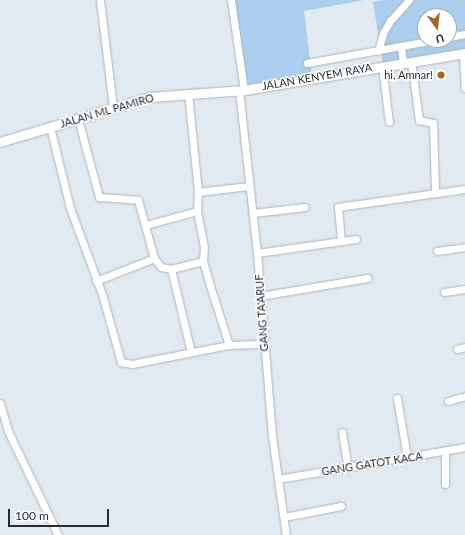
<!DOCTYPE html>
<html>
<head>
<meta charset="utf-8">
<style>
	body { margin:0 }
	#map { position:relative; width:465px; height:535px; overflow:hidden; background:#e2eaf1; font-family:Lato,sans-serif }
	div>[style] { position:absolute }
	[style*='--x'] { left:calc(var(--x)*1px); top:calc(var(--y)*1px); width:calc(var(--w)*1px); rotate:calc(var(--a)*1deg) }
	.green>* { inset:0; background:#acceee }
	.roads { filter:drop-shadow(0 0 1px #aeb5bc) drop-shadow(0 0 1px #aeb5bc) }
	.minor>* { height:7px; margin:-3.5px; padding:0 3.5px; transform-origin:3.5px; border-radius:3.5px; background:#fff }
	.tertiary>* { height:9px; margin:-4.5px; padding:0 4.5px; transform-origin:4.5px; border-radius:4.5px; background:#fff }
	.dots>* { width:11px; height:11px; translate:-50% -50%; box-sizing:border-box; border:2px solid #fff; border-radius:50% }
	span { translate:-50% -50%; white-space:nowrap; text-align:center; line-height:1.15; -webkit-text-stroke:3px #fff; paint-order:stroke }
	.poi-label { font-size:11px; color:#292c2f }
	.right { translate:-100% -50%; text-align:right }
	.street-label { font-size:11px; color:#292c2f }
	.north { position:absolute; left:417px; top:8px; width:40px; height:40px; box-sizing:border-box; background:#fff; border:1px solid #a9abac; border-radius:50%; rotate:165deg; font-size:11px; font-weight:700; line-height:16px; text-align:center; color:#292c2f }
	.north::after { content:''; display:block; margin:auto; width:14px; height:18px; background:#a16925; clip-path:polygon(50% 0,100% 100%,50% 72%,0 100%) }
	.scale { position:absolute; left:8px; top:509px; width:101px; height:18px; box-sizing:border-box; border:2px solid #292c2f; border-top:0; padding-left:5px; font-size:12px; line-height:14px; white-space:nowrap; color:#292c2f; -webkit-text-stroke:3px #fff; paint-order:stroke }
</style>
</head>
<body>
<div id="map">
	<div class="green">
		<i style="clip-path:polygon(234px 0,364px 0,304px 11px,312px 76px,242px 89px)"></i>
		<i style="clip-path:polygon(evenodd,384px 0,465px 0,465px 50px,383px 65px,373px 2px,384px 0,425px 16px,449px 16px,449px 40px,425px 40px,425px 16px)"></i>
	</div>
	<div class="roads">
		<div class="minor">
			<i style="--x:100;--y:0;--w:108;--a:83.1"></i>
			<i style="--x:231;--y:0;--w:91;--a:81.8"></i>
			<i style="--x:449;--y:37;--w:16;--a:-11"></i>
			<i style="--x:401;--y:47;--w:16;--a:83"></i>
			<i style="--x:378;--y:51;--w:19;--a:-74"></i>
			<i style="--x:383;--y:33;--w:14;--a:-60"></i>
			<i style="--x:390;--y:21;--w:28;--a:-48"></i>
			<i style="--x:463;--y:53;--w:35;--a:87"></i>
			<i style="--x:411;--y:61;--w:60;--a:82.3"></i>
			<i style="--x:419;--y:120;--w:14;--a:12"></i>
			<i style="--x:433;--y:123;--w:68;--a:88.3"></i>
			<i style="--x:307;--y:63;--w:129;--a:-10.3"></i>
			<i style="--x:382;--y:66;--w:56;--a:82.9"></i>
			<i style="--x:239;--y:90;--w:164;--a:83.7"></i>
			<i style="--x:257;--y:253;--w:184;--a:85.3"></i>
			<i style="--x:272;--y:436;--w:100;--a:82"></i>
			<i style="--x:188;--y:93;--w:100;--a:84.2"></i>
			<i style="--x:198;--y:192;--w:19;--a:93"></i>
			<i style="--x:197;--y:211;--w:37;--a:79"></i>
			<i style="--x:204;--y:247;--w:14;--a:94"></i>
			<i style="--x:203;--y:261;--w:35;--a:74"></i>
			<i style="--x:213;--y:295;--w:52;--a:72.3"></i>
			<i style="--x:229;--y:345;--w:35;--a:-2"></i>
			<i style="--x:78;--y:119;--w:81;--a:74.9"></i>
			<i style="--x:99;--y:197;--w:39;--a:4"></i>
			<i style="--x:138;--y:200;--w:60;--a:74.6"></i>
			<i style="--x:154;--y:258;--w:11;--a:52"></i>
			<i style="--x:161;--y:267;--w:10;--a:11"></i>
			<i style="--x:171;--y:269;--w:33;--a:-14"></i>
			<i style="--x:50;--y:127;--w:83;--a:76.1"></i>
			<i style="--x:70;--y:208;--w:92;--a:69.6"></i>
			<i style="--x:102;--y:294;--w:71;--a:74.4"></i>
			<i style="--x:121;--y:362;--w:11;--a:10"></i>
			<i style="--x:132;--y:364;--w:99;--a:-11.1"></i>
			<i style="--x:198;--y:192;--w:51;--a:-6.7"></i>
			<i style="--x:253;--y:213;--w:52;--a:-6.6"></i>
			<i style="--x:146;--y:225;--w:53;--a:-15.4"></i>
			<i style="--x:341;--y:241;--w:34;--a:-95"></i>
			<i style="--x:338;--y:207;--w:128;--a:-8.1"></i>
			<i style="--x:437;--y:251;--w:28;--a:-8"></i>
			<i style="--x:257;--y:253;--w:100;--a:-8"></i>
			<i style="--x:171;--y:269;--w:85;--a:76.5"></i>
			<i style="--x:96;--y:281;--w:62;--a:-21.6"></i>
			<i style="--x:444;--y:292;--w:21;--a:-8"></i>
			<i style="--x:260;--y:296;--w:109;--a:-9.5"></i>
			<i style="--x:457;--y:349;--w:8;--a:-14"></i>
			<i style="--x:397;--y:398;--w:61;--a:80.5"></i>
			<i style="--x:448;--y:401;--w:18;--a:-16"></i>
			<i style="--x:0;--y:403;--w:29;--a:74"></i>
			<i style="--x:8;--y:431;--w:115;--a:64.3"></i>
			<i style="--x:342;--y:432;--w:36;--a:81"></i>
			<i style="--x:445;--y:452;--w:32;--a:90"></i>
			<i style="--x:278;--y:479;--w:190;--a:-9.7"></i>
			<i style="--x:284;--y:517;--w:58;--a:-10.9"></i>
		</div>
		<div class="tertiary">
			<i style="--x:0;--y:142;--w:157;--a:-16.7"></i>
			<i style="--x:150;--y:97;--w:94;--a:-4.3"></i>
			<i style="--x:244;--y:90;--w:224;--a:-9.5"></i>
		</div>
	</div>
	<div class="dots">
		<i style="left:441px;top:75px;background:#a16925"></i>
	</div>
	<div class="poi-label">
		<span class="right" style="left:433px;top:75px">hi, Amnar!</span>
	</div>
	<div class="street-label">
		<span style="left:317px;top:77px;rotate:-10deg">JALAN KENYEM RAYA</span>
		<span style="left:107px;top:111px;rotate:-16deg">JALAN ML PAMIRO</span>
		<span style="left:262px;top:313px;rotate:-94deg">GANG TA'ARUF</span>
		<span style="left:372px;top:464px;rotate:-9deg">GANG GATOT KACA</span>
	</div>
	<div class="north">U</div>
	<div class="scale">100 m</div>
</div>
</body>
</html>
